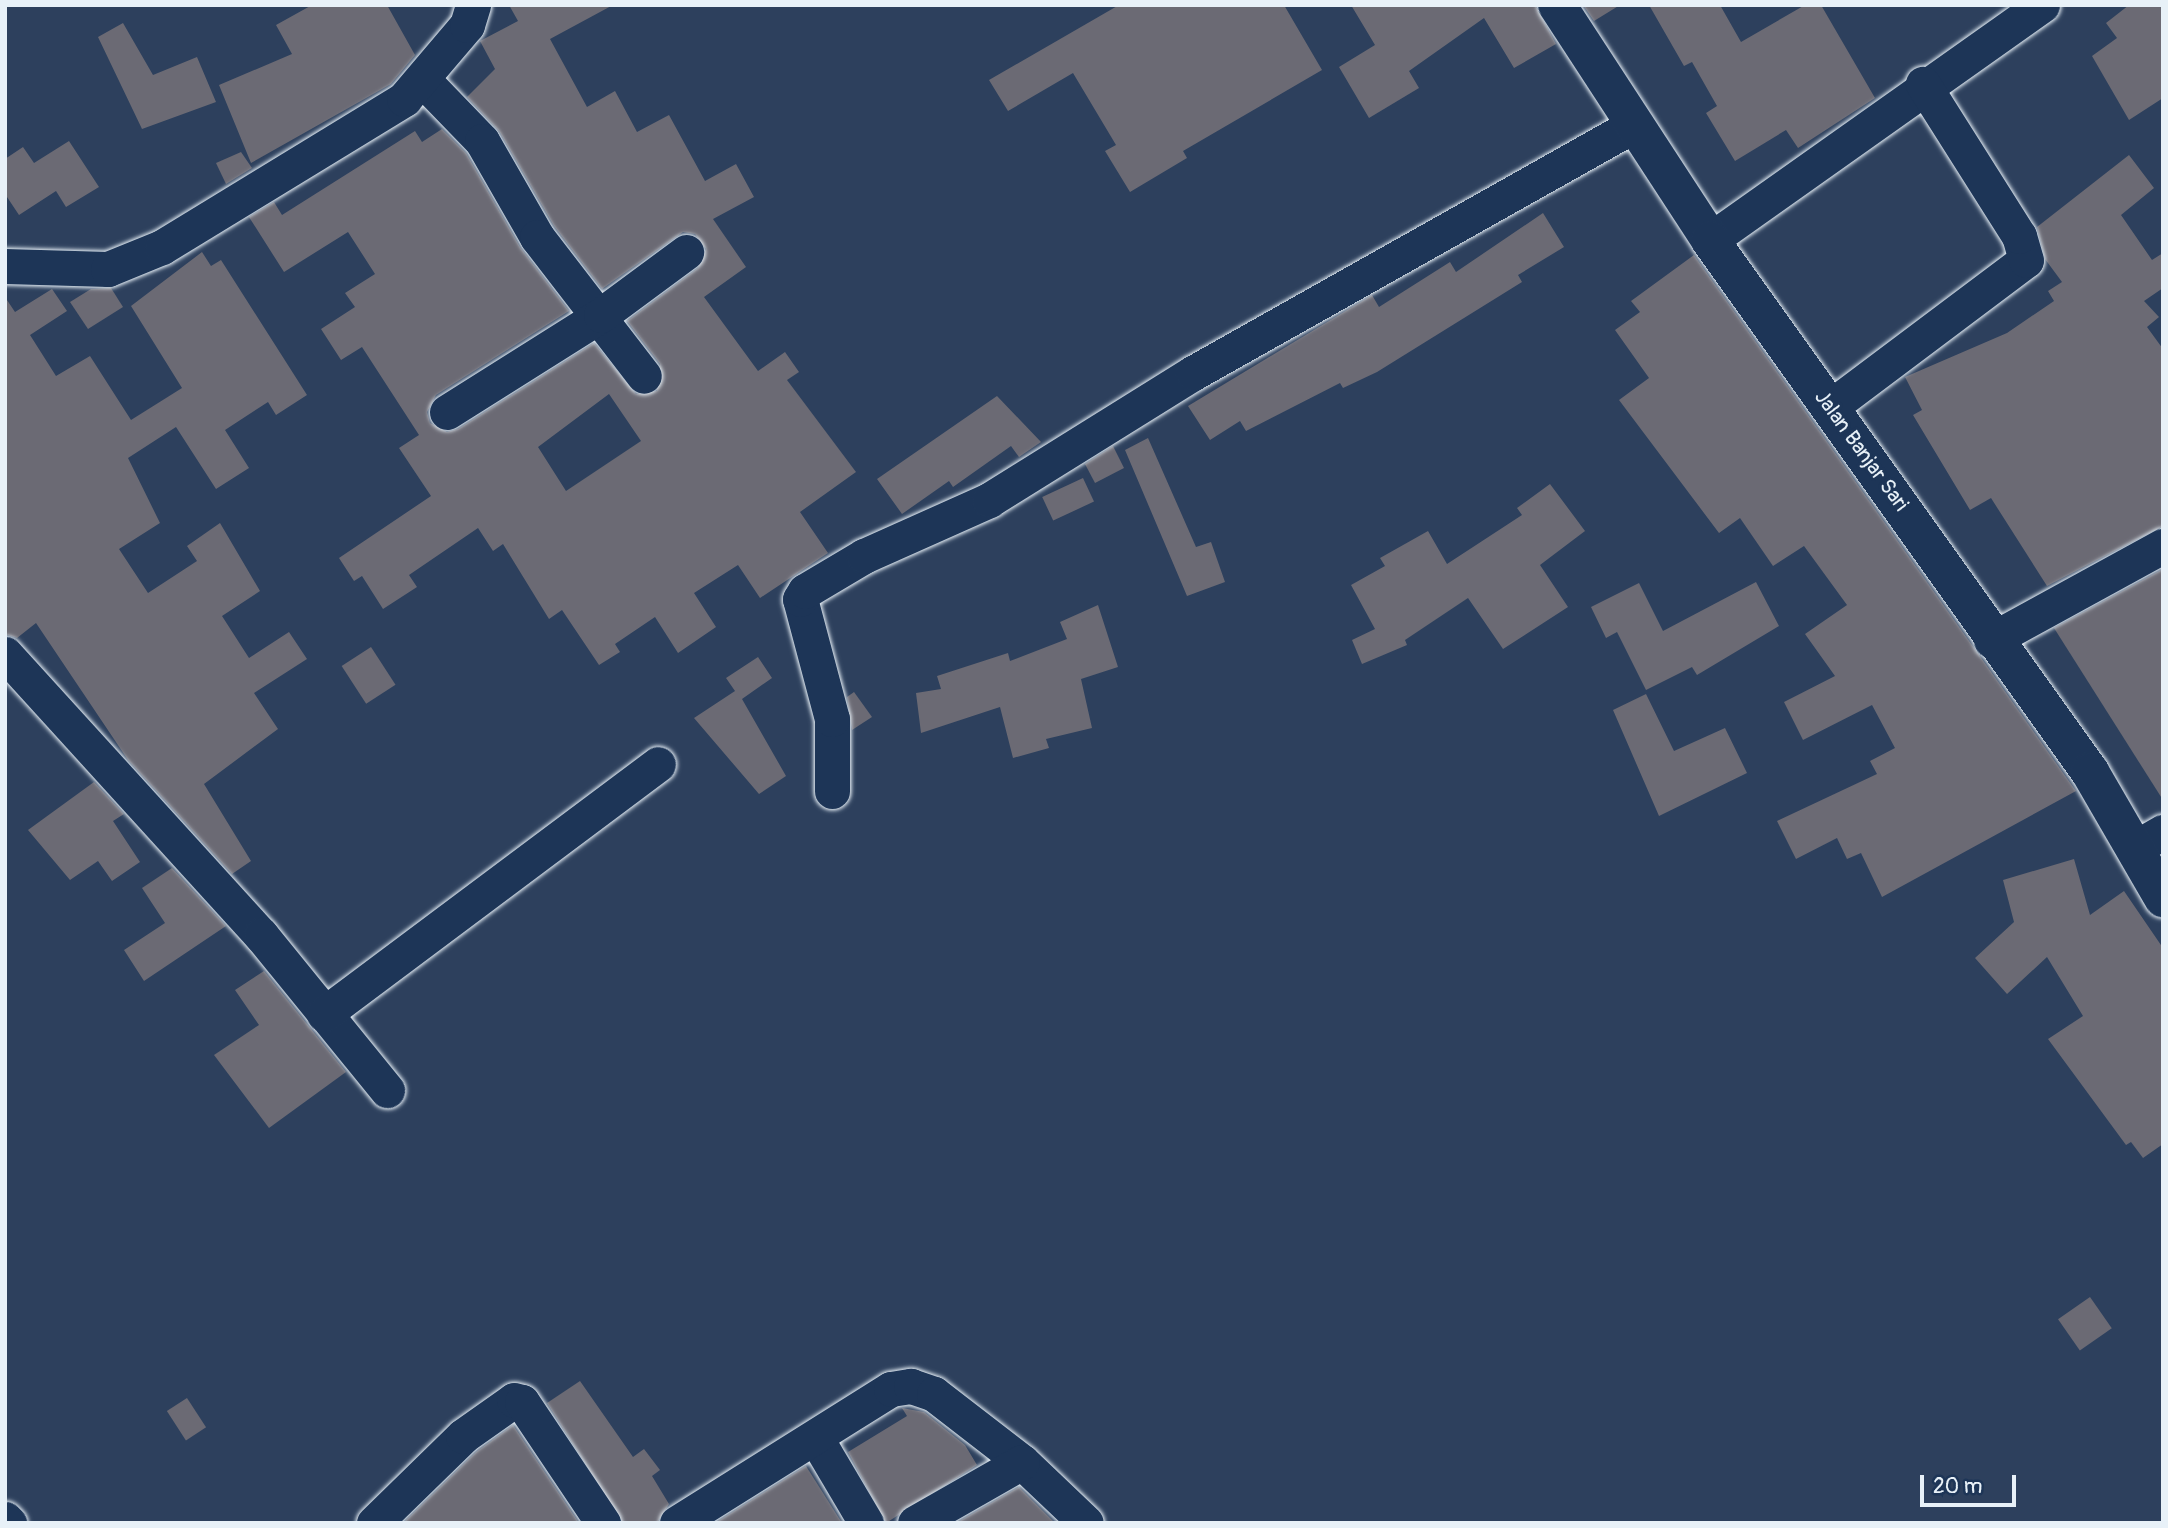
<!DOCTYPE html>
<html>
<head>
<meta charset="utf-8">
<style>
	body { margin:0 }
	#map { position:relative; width:2168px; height:1528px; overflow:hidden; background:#2d405d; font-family:Pangolin,sans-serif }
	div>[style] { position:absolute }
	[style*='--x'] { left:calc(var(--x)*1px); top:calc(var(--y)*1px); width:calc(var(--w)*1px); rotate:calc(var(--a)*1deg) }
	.building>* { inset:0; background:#6b6a74; transform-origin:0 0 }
	.roads { filter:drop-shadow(0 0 2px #e8f1f8) drop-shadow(0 0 2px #e8f1f8) }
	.street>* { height:35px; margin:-17.5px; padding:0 17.5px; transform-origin:17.5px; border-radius:17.5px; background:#1d3557 }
	.secondary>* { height:38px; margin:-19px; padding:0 19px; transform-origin:19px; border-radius:19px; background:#1d3557 }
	span { translate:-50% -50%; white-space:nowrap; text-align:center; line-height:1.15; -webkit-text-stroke:6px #1d3557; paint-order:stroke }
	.street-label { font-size:21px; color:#e8f1f8 }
	.frame { position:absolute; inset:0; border:7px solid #e8f1f8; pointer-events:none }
	.scale { position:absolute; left:1920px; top:1475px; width:96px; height:32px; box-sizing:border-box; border:4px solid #e8f1f8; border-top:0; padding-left:9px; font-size:21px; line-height:24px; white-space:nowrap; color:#e8f1f8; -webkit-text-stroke:5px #1d3557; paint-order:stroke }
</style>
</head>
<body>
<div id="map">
	<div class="building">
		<i style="clip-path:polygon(312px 5px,387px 5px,415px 55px,391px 84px,251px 163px,219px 85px,292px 54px,276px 25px)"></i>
		<i style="clip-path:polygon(evenodd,509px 5px,613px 5px,550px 39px,587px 107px,615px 91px,637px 132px,669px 115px,705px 181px,736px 164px,754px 197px,713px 219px,746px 267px,704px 297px,758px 371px,785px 352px,799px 372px,787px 380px,856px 472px,800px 512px,828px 553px,760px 598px,738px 565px,694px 593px,716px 627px,678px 653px,655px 617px,615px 644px,620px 652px,599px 665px,562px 610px,549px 619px,503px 544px,493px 551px,478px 528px,409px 575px,417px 587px,383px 609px,362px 576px,354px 581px,339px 558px,431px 496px,399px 448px,419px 435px,362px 347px,341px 360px,321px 329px,355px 307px,345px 293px,375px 274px,348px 232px,284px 272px,249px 217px,274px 202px,282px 215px,415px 131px,422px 142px,442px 129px,466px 153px,520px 247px,569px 311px,436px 395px,427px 412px,430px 423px,447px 432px,458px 429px,594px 343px,636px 394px,657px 391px,660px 364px,627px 321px,698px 268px,706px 249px,695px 234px,683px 232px,602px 289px,554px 226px,499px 131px,467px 97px,495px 69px,480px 41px,518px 21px,509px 5px,609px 394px,641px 441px,566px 491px,538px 447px,609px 394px)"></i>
		<i style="clip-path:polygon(1119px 5px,1284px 5px,1322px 70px,1183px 151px,1187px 158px,1130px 192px,1105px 151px,1116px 145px,1073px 73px,1008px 111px,989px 80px)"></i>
		<i style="clip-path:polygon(1351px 5px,1535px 5px,1556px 44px,1514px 68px,1484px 18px,1409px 71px,1419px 88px,1369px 118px,1339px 67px,1375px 45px)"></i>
		<i style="clip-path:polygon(1583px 5px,1620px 5px,1594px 21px)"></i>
		<i style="clip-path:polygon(1649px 5px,1720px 5px,1741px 42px,1805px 5px,1821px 5px,1875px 98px,1798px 148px,1786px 130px,1735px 161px,1706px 113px,1717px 106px,1692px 62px,1684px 66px)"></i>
		<i style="clip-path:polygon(2129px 5px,2163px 5px,2163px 98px,2129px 120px,2092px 56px,2117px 38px,2106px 23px)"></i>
		<i style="clip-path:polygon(123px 23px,153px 75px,197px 57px,216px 102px,142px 129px,98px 37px)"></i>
		<i style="clip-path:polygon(69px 141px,99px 187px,66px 207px,56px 191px,19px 215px,5px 194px,5px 159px,23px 147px,34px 163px)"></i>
		<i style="clip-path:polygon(241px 152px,252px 168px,226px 184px,216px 163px)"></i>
		<i style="clip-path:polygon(2129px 155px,2154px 188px,2121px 215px,2152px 260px,2163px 253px,2163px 288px,2144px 301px,2159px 317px,2147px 327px,2163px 349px,2163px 526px,2047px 586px,1991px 498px,1970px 510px,1913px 415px,1922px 410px,1905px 377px,2007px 333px,2054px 301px,2048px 291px,2062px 282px,2045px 259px,2037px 227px)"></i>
		<i style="clip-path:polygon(1543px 213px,1564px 247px,1518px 275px,1522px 282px,1377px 372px,1343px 388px,1340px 383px,1246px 431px,1240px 421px,1210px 440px,1188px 406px,1372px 295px,1379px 307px,1450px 262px,1456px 272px)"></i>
		<i style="clip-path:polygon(202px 252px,211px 266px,221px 260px,307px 395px,276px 415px,268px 402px,225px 430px,249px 468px,216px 489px,176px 427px,128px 458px,160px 523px,119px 549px,148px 593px,197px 561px,187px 546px,220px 523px,260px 591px,222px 616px,249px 658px,289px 632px,307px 659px,254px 693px,278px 729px,204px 784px,251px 861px,232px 874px,128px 760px,36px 623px,17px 638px,5px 634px,5px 297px,15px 312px,52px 289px,67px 311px,30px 335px,56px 376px,90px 356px,131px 420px,182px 388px,131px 306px)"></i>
		<i style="clip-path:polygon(1694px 255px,2076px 791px,1882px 897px,1861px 853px,1847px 859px,1837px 838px,1796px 859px,1777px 821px,1877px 774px,1870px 761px,1895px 748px,1872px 705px,1803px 740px,1784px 702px,1835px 676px,1805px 634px,1847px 605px,1804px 546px,1773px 566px,1740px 518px,1719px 533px,1619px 400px,1649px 378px,1615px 330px,1640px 312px,1631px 301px)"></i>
		<i style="clip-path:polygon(111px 288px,123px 307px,88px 329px,70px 302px,91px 289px)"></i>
		<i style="clip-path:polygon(997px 396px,1041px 442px,1019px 457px,1011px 446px,953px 487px,949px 481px,902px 514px,877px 479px)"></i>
		<i style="clip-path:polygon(1148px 438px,1196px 547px,1211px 542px,1225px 582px,1187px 596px,1125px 450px)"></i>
		<i style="clip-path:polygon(1113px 446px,1124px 468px,1095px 483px,1085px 464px)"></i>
		<i style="left:1083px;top:478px;width:26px;height:45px;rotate:65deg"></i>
		<i style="clip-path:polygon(1550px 484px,1585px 531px,1540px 565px,1568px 607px,1503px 649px,1468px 598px,1405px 640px,1407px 645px,1362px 664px,1352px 640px,1375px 629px,1351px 585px,1385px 566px,1380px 558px,1428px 531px,1447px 564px,1522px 515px,1517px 508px)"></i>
		<i style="clip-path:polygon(2163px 569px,2163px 800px,2054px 628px)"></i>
		<i style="clip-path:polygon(1756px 582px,1779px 626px,1697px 675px,1692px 667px,1646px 690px,1617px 632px,1606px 638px,1591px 607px,1639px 583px,1663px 631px)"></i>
		<i style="clip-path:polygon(1098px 605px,1118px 667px,1081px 679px,1092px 728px,1046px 739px,1049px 748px,1013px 758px,1000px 707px,921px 733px,916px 693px,941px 689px,937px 676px,1008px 653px,1010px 661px,1067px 639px,1060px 622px)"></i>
		<i style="left:371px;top:647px;width:45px;height:35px;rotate:57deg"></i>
		<i style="clip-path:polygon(758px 657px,772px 678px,742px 699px,786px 776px,759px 794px,694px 718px,735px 691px,726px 678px)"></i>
		<i style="clip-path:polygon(854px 692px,872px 717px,852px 730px,847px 697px)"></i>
		<i style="clip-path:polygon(1646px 694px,1674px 751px,1725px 728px,1747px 773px,1659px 816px,1613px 710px)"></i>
		<i style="clip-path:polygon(94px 782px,124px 814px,113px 821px,140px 862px,112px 881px,98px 861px,70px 880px,28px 830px)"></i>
		<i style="clip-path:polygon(2074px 859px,2090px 915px,2124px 891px,2163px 948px,2163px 1144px,2143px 1158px,2131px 1142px,2126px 1145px,2048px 1039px,2083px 1016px,2047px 957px,2007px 994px,1975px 958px,2014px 922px,2003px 880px)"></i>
		<i style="clip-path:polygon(172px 868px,226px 926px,144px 981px,124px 950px,165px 923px,142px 888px)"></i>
		<i style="clip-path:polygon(264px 971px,346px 1072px,269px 1128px,214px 1055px,259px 1025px,235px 990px)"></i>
		<i style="left:2090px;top:1297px;width:38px;height:39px;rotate:55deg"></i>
		<i style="clip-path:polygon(580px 1381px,633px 1457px,644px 1449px,660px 1470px,652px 1476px,669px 1504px,657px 1523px,623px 1523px,547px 1403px)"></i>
		<i style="left:187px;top:1398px;width:35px;height:24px;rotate:57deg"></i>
		<i style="clip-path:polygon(902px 1408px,924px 1412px,965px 1445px,977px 1465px,886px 1523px,848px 1452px,907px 1416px)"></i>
		<i style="clip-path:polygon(513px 1425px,579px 1523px,403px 1523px,476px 1452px)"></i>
		<i style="clip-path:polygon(806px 1466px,842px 1523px,715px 1523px,793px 1474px)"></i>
		<i style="clip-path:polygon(1019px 1487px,1055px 1523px,956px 1523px)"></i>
	</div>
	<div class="roads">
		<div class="street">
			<i style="--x:424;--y:81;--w:83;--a:46"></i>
			<i style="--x:482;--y:141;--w:111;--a:60.2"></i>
			<i style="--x:537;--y:237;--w:175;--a:52.4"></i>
			<i style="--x:1710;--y:240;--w:407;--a:-35.3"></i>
			<i style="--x:5;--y:266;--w:103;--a:1.7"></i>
			<i style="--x:108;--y:269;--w:58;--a:-22.2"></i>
			<i style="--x:162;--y:247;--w:284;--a:-31.4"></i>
			<i style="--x:404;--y:99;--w:97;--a:-49.6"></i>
			<i style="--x:467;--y:25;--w:21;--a:-73"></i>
			<i style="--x:1829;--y:408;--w:246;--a:-36.9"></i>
			<i style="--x:2026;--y:260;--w:25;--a:-106"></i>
			<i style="--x:2019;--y:236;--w:180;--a:-122.3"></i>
			<i style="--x:447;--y:412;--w:182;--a:-32.2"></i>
			<i style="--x:601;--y:315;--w:106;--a:-36.5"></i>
			<i style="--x:1991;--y:640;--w:196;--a:-28.7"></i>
			<i style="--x:5;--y:654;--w:380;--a:47.7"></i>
			<i style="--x:261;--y:935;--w:200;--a:50.9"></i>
			<i style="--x:832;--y:791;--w:72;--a:-90"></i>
			<i style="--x:832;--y:719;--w:124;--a:-104.9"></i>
			<i style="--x:800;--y:599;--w:9;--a:-58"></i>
			<i style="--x:805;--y:591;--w:69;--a:-30.7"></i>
			<i style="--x:864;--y:556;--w:137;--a:-24.1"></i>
			<i style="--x:989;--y:500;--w:240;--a:-31.9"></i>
			<i style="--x:1193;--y:373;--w:506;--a:-29.35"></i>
			<i style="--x:2135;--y:848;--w:32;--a:-30"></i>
			<i style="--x:324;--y:1014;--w:417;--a:-36.8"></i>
			<i style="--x:817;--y:1440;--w:96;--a:59.4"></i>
			<i style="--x:5;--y:1519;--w:6;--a:45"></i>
			<i style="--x:374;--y:1523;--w:124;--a:-44.3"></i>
			<i style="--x:463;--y:1436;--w:62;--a:-35.2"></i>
			<i style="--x:514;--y:1400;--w:8;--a:14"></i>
			<i style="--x:522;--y:1402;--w:146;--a:56.2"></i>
			<i style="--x:677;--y:1523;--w:252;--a:-32.1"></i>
			<i style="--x:891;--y:1389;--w:20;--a:-9"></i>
			<i style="--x:911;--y:1386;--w:24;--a:19"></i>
			<i style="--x:934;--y:1394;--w:111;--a:37.7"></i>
			<i style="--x:1022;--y:1462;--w:88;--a:43.6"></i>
			<i style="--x:915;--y:1523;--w:123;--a:-29.7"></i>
		</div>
		<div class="secondary">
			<i style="--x:1557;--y:5;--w:280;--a:56.9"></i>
			<i style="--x:1710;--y:240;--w:654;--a:54.46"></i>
			<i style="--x:2090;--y:772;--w:146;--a:59.9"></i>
		</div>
	</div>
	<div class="street-label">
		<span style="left:1861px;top:451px;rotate:54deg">Jalan Banjar Sari</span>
	</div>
	<div class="frame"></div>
	<div class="scale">20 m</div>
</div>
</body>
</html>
